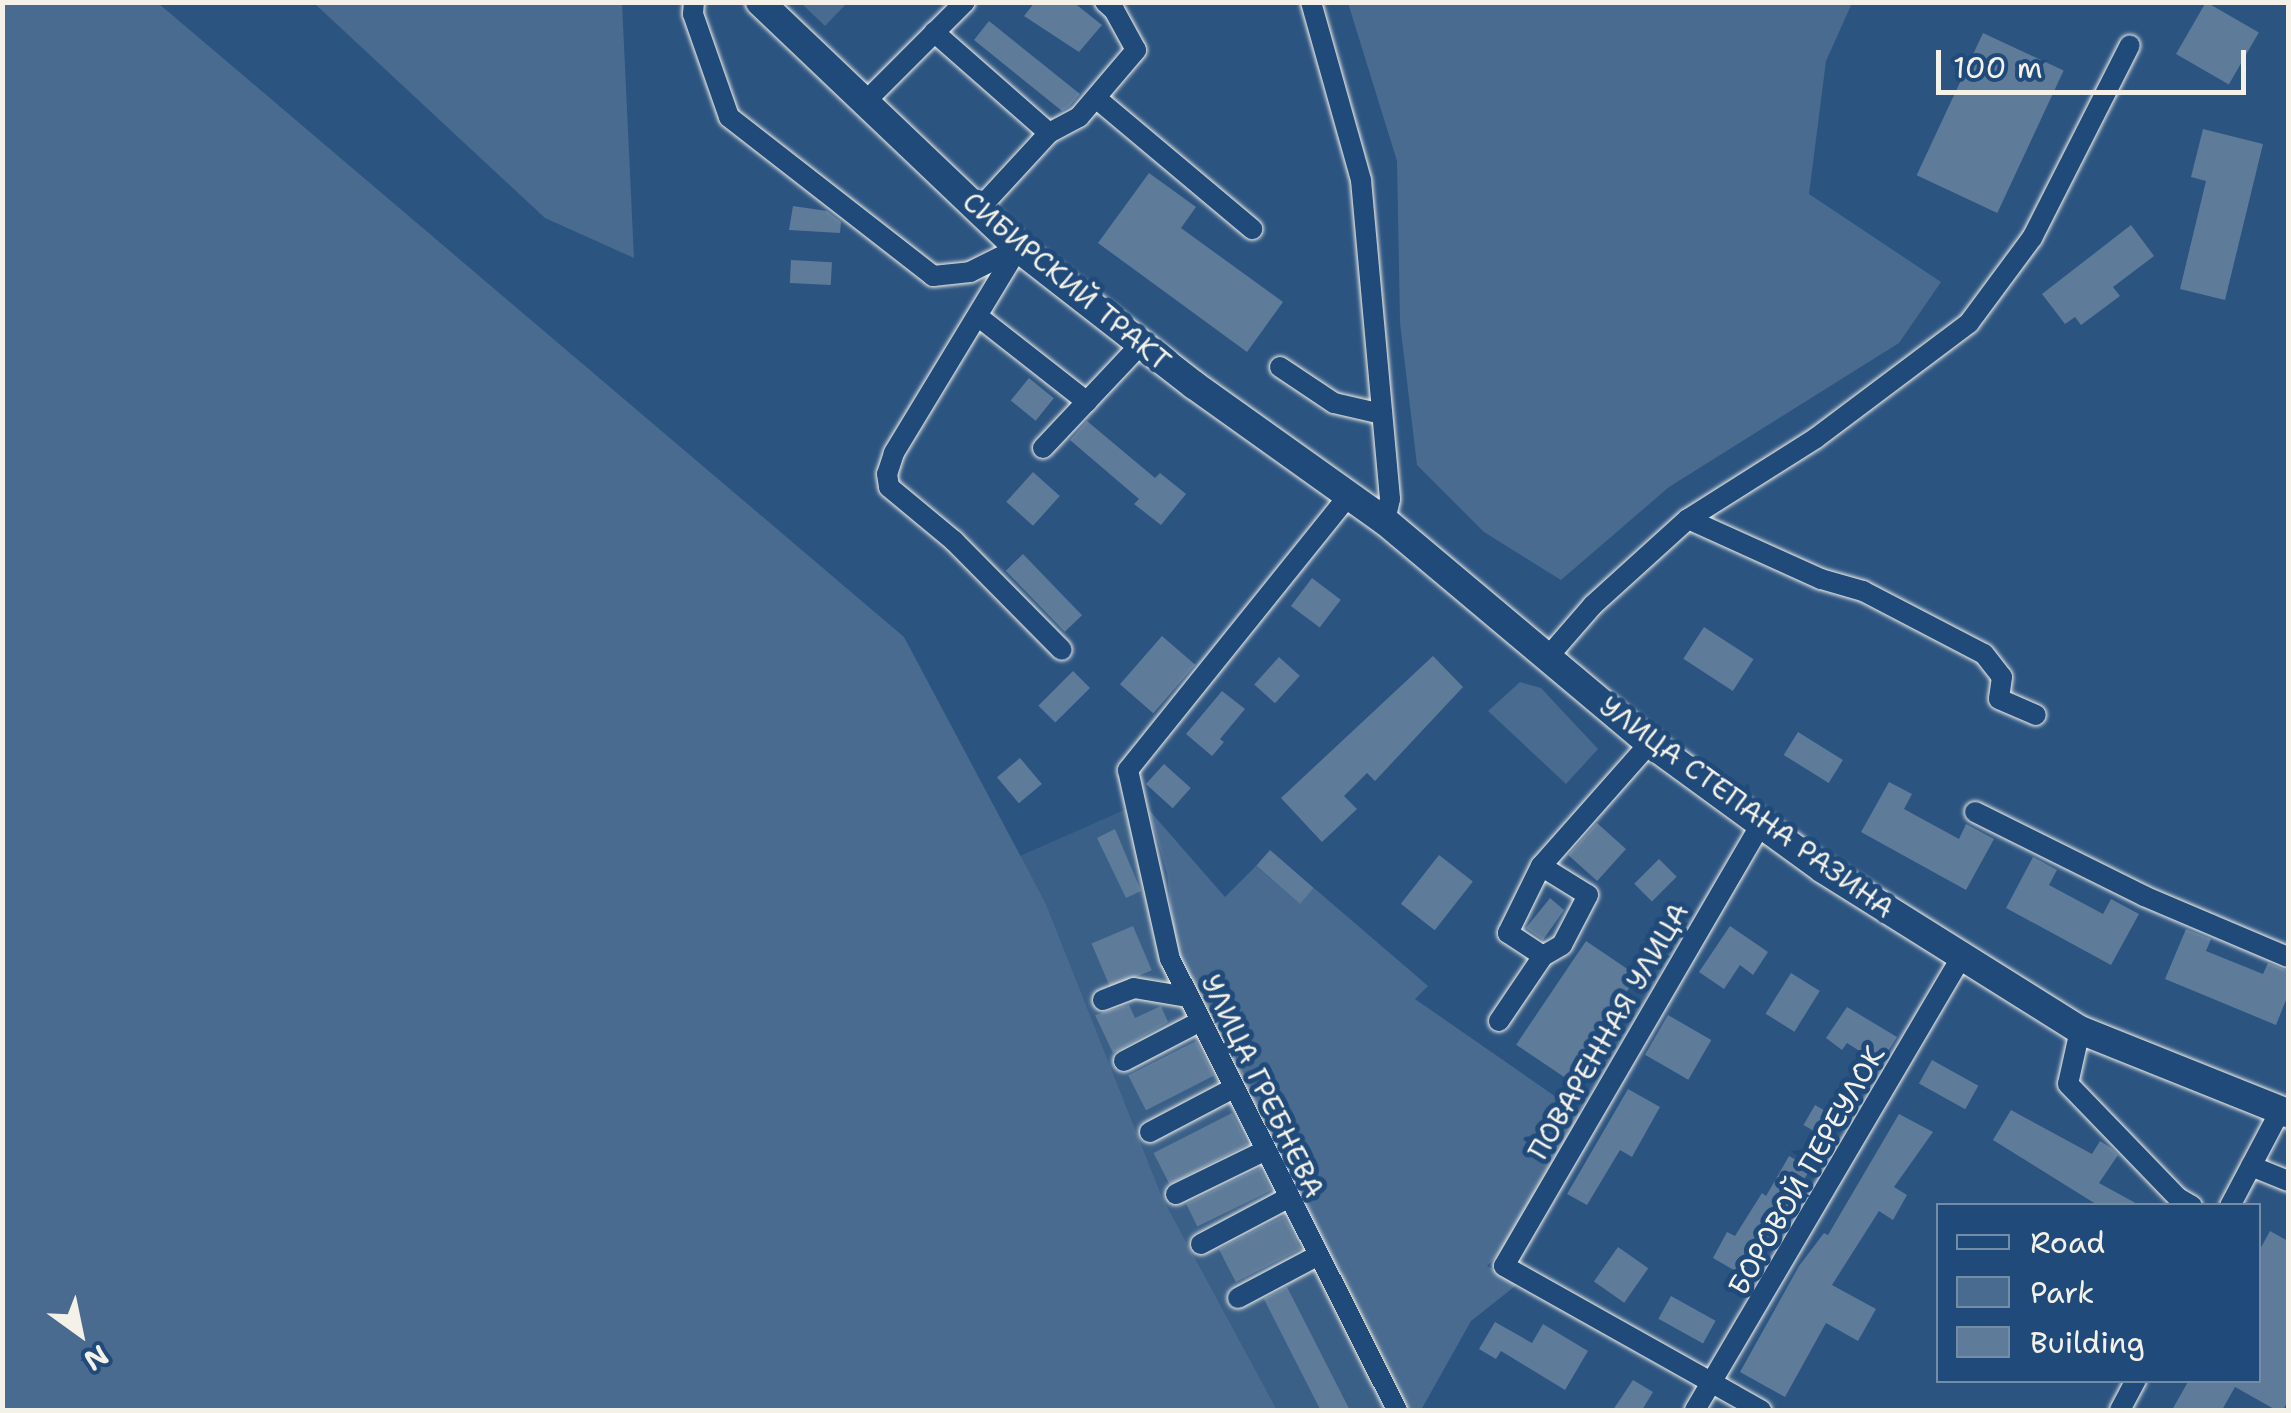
<!DOCTYPE html>
<html>
<head>
<meta charset="utf-8">
<style>
	body { margin:0 }
	#map { position:relative; width:2291px; height:1413px; overflow:hidden; background:#2c5481; font-family:"Shantell Sans",sans-serif }
	div>[style] { position:absolute }
	[style*='--x'] { left:calc(var(--x)*1px); top:calc(var(--y)*1px); width:calc(var(--w)*1px); rotate:calc(var(--a)*1deg) }
	.built>* { inset:0; background:#3b6088 }
	.green>* { inset:0; background:#496b90 }
	.building>* { inset:0; background:#5e7b9a; transform-origin:0 0 }
	.roads { filter:drop-shadow(0 0 2px #f4f1e8) drop-shadow(0 0 2px #f4f1e8) }
	.minor>* { height:20px; margin:-10px; padding:0 10px; transform-origin:10px; border-radius:10px; background:#1f4a7a }
	.major>* { height:28px; margin:-14px; padding:0 14px; transform-origin:14px; border-radius:14px; background:#1f4a7a }
	span { translate:-50% -50%; white-space:nowrap; text-align:center; line-height:1.15; -webkit-text-stroke:10px #1f4a7a; paint-order:stroke }
	.street-label { font-size:28px; color:#f4f1e8 }
	.frame { position:absolute; inset:0; border:5px solid #f4f1e8; pointer-events:none }
	.legend { position:absolute; left:1936px; top:1203px; width:325px; height:180px; box-sizing:border-box; background:#1f4a7a; border:2px solid #748da6; margin:0; padding:12px 18px; list-style:none; font-size:30px; color:#f4f1e8 }
	.legend li { display:flex; align-items:center; gap:20px; height:50px }
	.legend b { width:50px; border:2px solid #748da6 }
	.north { position:absolute; left:30px; top:1283px; width:100px; height:100px; -webkit-text-stroke:8px #1f4a7a; paint-order:stroke; rotate:147deg; font-size:28px; font-weight:700; line-height:40px; text-align:center; color:#f4f1e8 }
	.north::after { content:''; display:block; margin:auto; width:35px; height:45px; background:#f4f1e8; clip-path:polygon(50% 0,100% 100%,50% 72%,0 100%) }
	.scale { position:absolute; left:1936px; top:50px; width:310px; height:45px; box-sizing:border-box; border:5px solid #f4f1e8; border-top:0; padding-left:12px; font-size:30px; line-height:35px; white-space:nowrap; color:#f4f1e8; -webkit-text-stroke:8px #1f4a7a; paint-order:stroke }
</style>
</head>
<body>
<div id="map">
	<div class="built">
		<i style="clip-path:polygon(1131px 807px,1164px 958px,1389px 1410px,1277px 1410px,1162px 1197px,1046px 904px,1020px 856px)"></i>
	</div>
	<div class="green">
		<i style="clip-path:polygon(3px 2px,158px 3px,904px 637px,1046px 904px,1162px 1197px,1277px 1410px,3px 1410px)"></i>
		<i style="clip-path:polygon(314px 3px,622px 3px,634px 258px,545px 218px)"></i>
		<i style="clip-path:polygon(801px 3px,847px 3px,825px 26px)"></i>
		<i style="clip-path:polygon(1348px 3px,1852px 3px,1826px 61px,1809px 194px,1941px 282px,1899px 343px,1669px 487px,1561px 580px,1484px 532px,1417px 465px,1400px 323px,1397px 161px)"></i>
		<i style="clip-path:polygon(1520px 682px,1541px 688px,1598px 749px,1566px 784px,1488px 711px)"></i>
		<i style="clip-path:polygon(1149px 810px,1225px 897px,1256px 866px,1299px 903px,1314px 888px,1428px 986px,1415px 999px,1582px 1115px,1502px 1250px,1487px 1266px,1519px 1283px,1471px 1321px,1421px 1410px,1407px 1410px,1177px 959px,1167px 874px)"></i>
	</div>
	<div class="building">
		<i style="clip-path:polygon(1035px 2px,1073px 2px,1102px 25px,1079px 52px,1024px 16px)"></i>
		<i style="left:2206px;top:2px;width:61px;height:60px;rotate:30deg"></i>
		<i style="clip-path:polygon(989px 21px,1080px 94px,1070px 106px,1062px 111px,974px 40px)"></i>
		<i style="left:1983px;top:33px;width:89px;height:157px;rotate:25deg"></i>
		<i style="clip-path:polygon(2203px 129px,2263px 144px,2225px 300px,2180px 289px,2206px 181px,2191px 177px)"></i>
		<i style="clip-path:polygon(1149px 173px,1196px 207px,1181px 228px,1283px 302px,1247px 352px,1098px 243px)"></i>
		<i style="clip-path:polygon(793px 206px,827px 211px,841px 222px,840px 233px,789px 230px)"></i>
		<i style="clip-path:polygon(2131px 225px,2154px 256px,2113px 287px,2120px 296px,2081px 325px,2075px 317px,2065px 324px,2042px 294px)"></i>
		<i style="left:791px;top:260px;width:41px;height:23px;rotate:3deg"></i>
		<i style="left:1029px;top:378px;width:32px;height:29px;rotate:39deg"></i>
		<i style="clip-path:polygon(1087px 421px,1155px 478px,1160px 473px,1186px 494px,1161px 525px,1134px 504px,1139px 499px,1070px 440px)"></i>
		<i style="left:1033px;top:472px;width:36px;height:40px;rotate:42deg"></i>
		<i style="left:1023px;top:554px;width:85px;height:24px;rotate:46deg"></i>
		<i style="left:1312px;top:578px;width:36px;height:35px;rotate:37deg"></i>
		<i style="left:1704px;top:627px;width:59px;height:38px;rotate:33deg"></i>
		<i style="left:1162px;top:636px;width:44px;height:64px;rotate:41deg"></i>
		<i style="clip-path:polygon(1433px 656px,1463px 687px,1375px 781px,1367px 773px,1344px 796px,1357px 809px,1322px 842px,1281px 798px)"></i>
		<i style="left:1279px;top:657px;width:28px;height:37px;rotate:42deg"></i>
		<i style="left:1073px;top:671px;width:24px;height:49px;rotate:45deg"></i>
		<i style="clip-path:polygon(1222px 691px,1245px 709px,1220px 739px,1224px 742px,1212px 756px,1186px 734px)"></i>
		<i style="left:1798px;top:732px;width:53px;height:27px;rotate:32deg"></i>
		<i style="left:1020px;top:758px;width:34px;height:30px;rotate:50deg"></i>
		<i style="left:1164px;top:764px;width:36px;height:27px;rotate:42deg"></i>
		<i style="clip-path:polygon(1889px 782px,1912px 794px,1904px 809px,1959px 839px,1966px 824px,1994px 839px,1966px 890px,1861px 832px)"></i>
		<i style="left:1597px;top:823px;width:39px;height:43px;rotate:42deg"></i>
		<i style="clip-path:polygon(1115px 829px,1141px 891px,1126px 898px,1097px 838px)"></i>
		<i style="left:1270px;top:850px;width:58px;height:21px;rotate:41deg"></i>
		<i style="left:1439px;top:855px;width:43px;height:62px;rotate:38deg"></i>
		<i style="clip-path:polygon(2033px 857px,2057px 870px,2049px 885px,2103px 914px,2111px 899px,2139px 914px,2111px 965px,2006px 908px)"></i>
		<i style="left:1659px;top:859px;width:25px;height:35px;rotate:45deg"></i>
		<i style="clip-path:polygon(1550px 898px,1564px 910px,1543px 940px,1526px 928px)"></i>
		<i style="left:1133px;top:926px;width:48px;height:45px;rotate:67deg"></i>
		<i style="clip-path:polygon(1730px 926px,1768px 952px,1753px 975px,1740px 965px,1724px 989px,1699px 972px)"></i>
		<i style="clip-path:polygon(2186px 929px,2211px 939px,2206px 951px,2263px 974px,2268px 963px,2288px 971px,2288px 995px,2276px 1025px,2165px 979px)"></i>
		<i style="left:1586px;top:941px;width:62px;height:125px;rotate:34deg"></i>
		<i style="left:1791px;top:973px;width:34px;height:48px;rotate:32deg"></i>
		<i style="clip-path:polygon(1129px 1005px,1135px 1018px,1161px 1006px,1168px 1022px,1113px 1053px,1095px 1015px)"></i>
		<i style="clip-path:polygon(1847px 1007px,1897px 1037px,1880px 1064px,1847px 1043px,1842px 1050px,1826px 1038px)"></i>
		<i style="left:1668px;top:1015px;width:50px;height:46px;rotate:30deg"></i>
		<i style="left:1196px;top:1041px;width:39px;height:76px;rotate:63deg"></i>
		<i style="left:1932px;top:1060px;width:53px;height:27px;rotate:29deg"></i>
		<i style="clip-path:polygon(1628px 1089px,1660px 1107px,1632px 1157px,1620px 1150px,1587px 1205px,1567px 1194px)"></i>
		<i style="left:1815px;top:1105px;width:24px;height:23px;rotate:30deg"></i>
		<i style="clip-path:polygon(2011px 1110px,2092px 1154px,2100px 1141px,2111px 1148px,2118px 1155px,2099px 1183px,2141px 1206px,2099px 1206px,1993px 1140px)"></i>
		<i style="left:1232px;top:1113px;width:35px;height:88px;rotate:63deg"></i>
		<i style="clip-path:polygon(1899px 1114px,1933px 1132px,1894px 1187px,1907px 1195px,1893px 1220px,1879px 1211px,1832px 1285px,1876px 1309px,1858px 1341px,1826px 1323px,1785px 1397px,1740px 1372px,1799px 1266px,1824px 1233px,1828px 1235px)"></i>
		<i style="clip-path:polygon(1789px 1156px,1811px 1168px,1744px 1276px,1713px 1258px,1727px 1232px,1735px 1236px,1762px 1193px,1766px 1196px)"></i>
		<i style="left:1260px;top:1168px;width:25px;height:82px;rotate:64deg"></i>
		<i style="left:1284px;top:1216px;width:37px;height:73px;rotate:63deg"></i>
		<i style="clip-path:polygon(2270px 1231px,2288px 1241px,2288px 1401px,2283px 1410px,2276px 1410px,2235px 1387px,2222px 1410px,2172px 1410px,2189px 1380px,2258px 1380px,2258px 1253px)"></i>
		<i style="left:1618px;top:1247px;width:37px;height:42px;rotate:35deg"></i>
		<i style="left:1287px;top:1287px;width:139px;height:26px;rotate:63deg"></i>
		<i style="left:1671px;top:1296px;width:51px;height:26px;rotate:29deg"></i>
		<i style="clip-path:polygon(1495px 1322px,1532px 1343px,1543px 1324px,1588px 1351px,1565px 1390px,1501px 1351px,1496px 1359px,1479px 1349px)"></i>
		<i style="clip-path:polygon(1633px 1380px,1653px 1392px,1642px 1410px,1613px 1410px)"></i>
	</div>
	<div class="roads">
		<div class="minor">
			<i style="--x:694;--y:2;--w:12;--a:95"></i>
			<i style="--x:693;--y:14;--w:109;--a:70.7"></i>
			<i style="--x:729;--y:117;--w:259;--a:37.9"></i>
			<i style="--x:933;--y:276;--w:37;--a:-6"></i>
			<i style="--x:970;--y:272;--w:54;--a:-26.6"></i>
			<i style="--x:1311;--y:2;--w:185;--a:74.3"></i>
			<i style="--x:1361;--y:180;--w:320;--a:84.8"></i>
			<i style="--x:1390;--y:499;--w:23;--a:103"></i>
			<i style="--x:934;--y:32;--w:153;--a:41.3"></i>
			<i style="--x:1049;--y:133;--w:105;--a:132.7"></i>
			<i style="--x:1096;--y:98;--w:204;--a:40"></i>
			<i style="--x:865;--y:102;--w:141;--a:-45"></i>
			<i style="--x:1049;--y:133;--w:34;--a:-28"></i>
			<i style="--x:1079;--y:117;--w:88;--a:-49.6"></i>
			<i style="--x:1136;--y:50;--w:46;--a:-118.8"></i>
			<i style="--x:1114;--y:10;--w:12;--a:-138"></i>
			<i style="--x:1018;--y:248;--w:240;--a:121.2"></i>
			<i style="--x:894;--y:453;--w:22;--a:108"></i>
			<i style="--x:887;--y:474;--w:13;--a:81"></i>
			<i style="--x:889;--y:487;--w:85;--a:39.7"></i>
			<i style="--x:954;--y:541;--w:153;--a:45.3"></i>
			<i style="--x:980;--y:318;--w:136;--a:38.1"></i>
			<i style="--x:1280;--y:367;--w:65;--a:33.7"></i>
			<i style="--x:1334;--y:403;--w:49;--a:12.9"></i>
			<i style="--x:1043;--y:448;--w:143;--a:-46.7"></i>
			<i style="--x:1349;--y:495;--w:353;--a:128.8"></i>
			<i style="--x:1128;--y:770;--w:194;--a:77.5"></i>
			<i style="--x:1170;--y:959;--w:505;--a:63.28"></i>
			<i style="--x:1688;--y:519;--w:146;--a:24.3"></i>
			<i style="--x:1821;--y:579;--w:44;--a:15.9"></i>
			<i style="--x:1863;--y:591;--w:136;--a:27.5"></i>
			<i style="--x:1984;--y:654;--w:29;--a:52"></i>
			<i style="--x:2002;--y:677;--w:22;--a:98"></i>
			<i style="--x:1999;--y:699;--w:40;--a:23.4"></i>
			<i style="--x:1547;--y:658;--w:70;--a:-49"></i>
			<i style="--x:1593;--y:605;--w:128;--a:-42.2"></i>
			<i style="--x:1688;--y:519;--w:151;--a:-32.3"></i>
			<i style="--x:1816;--y:438;--w:191;--a:-36.9"></i>
			<i style="--x:1969;--y:323;--w:106;--a:-53.5"></i>
			<i style="--x:2032;--y:238;--w:216;--a:-63.1"></i>
			<i style="--x:1975;--y:812;--w:189;--a:26.4"></i>
			<i style="--x:2144;--y:896;--w:156;--a:23"></i>
			<i style="--x:1761;--y:824;--w:511;--a:120.18"></i>
			<i style="--x:1504;--y:1266;--w:295;--a:29.3"></i>
			<i style="--x:1541;--y:866;--w:55;--a:31.7"></i>
			<i style="--x:1588;--y:895;--w:56;--a:117.5"></i>
			<i style="--x:1562;--y:945;--w:22;--a:150"></i>
			<i style="--x:1103;--y:1000;--w:33;--a:-21"></i>
			<i style="--x:1134;--y:988;--w:55;--a:9.5"></i>
			<i style="--x:1499;--y:1021;--w:78;--a:-55.9"></i>
			<i style="--x:1543;--y:956;--w:42;--a:-146.7"></i>
			<i style="--x:1508;--y:933;--w:75;--a:-63.8"></i>
			<i style="--x:1541;--y:866;--w:164;--a:-48.5"></i>
			<i style="--x:2080;--y:1030;--w:55;--a:102.5"></i>
			<i style="--x:2068;--y:1084;--w:158;--a:46"></i>
			<i style="--x:2178;--y:1198;--w:16;--a:30"></i>
			<i style="--x:1124;--y:1061;--w:85;--a:-27.5"></i>
			<i style="--x:1150;--y:1132;--w:93;--a:-27.7"></i>
			<i style="--x:2251;--y:1166;--w:40;--a:22"></i>
			<i style="--x:1176;--y:1194;--w:98;--a:-26"></i>
			<i style="--x:2230;--y:1206;--w:107;--a:-62.2"></i>
			<i style="--x:1201;--y:1244;--w:98;--a:-27.9"></i>
			<i style="--x:1238;--y:1298;--w:89;--a:-28"></i>
			<i style="--x:1695;--y:1410;--w:527;--a:-59.54"></i>
			<i style="--x:2120;--y:1410;--w:34;--a:-62"></i>
		</div>
		<div class="major">
			<i style="--x:760;--y:2;--w:356;--a:43.6"></i>
			<i style="--x:1018;--y:248;--w:223;--a:37.9"></i>
			<i style="--x:1194;--y:385;--w:234;--a:35.5"></i>
			<i style="--x:1385;--y:521;--w:346;--a:40"></i>
			<i style="--x:1650;--y:743;--w:137;--a:36.1"></i>
			<i style="--x:1761;--y:824;--w:77;--a:36"></i>
			<i style="--x:1823;--y:869;--w:303;--a:32.1"></i>
			<i style="--x:2080;--y:1030;--w:224;--a:21.8"></i>
		</div>
	</div>
	<div class="street-label">
		<span style="left:1067px;top:281px;rotate:40deg">СИБИРСКИЙ ТРАКТ</span>
		<span style="left:1747px;top:807px;rotate:36deg">УЛИЦА СТЕПАНА РАЗИНА</span>
		<span style="left:1608px;top:1031px;rotate:-60deg">ПОВАРЕННАЯ УЛИЦА</span>
		<span style="left:1263px;top:1086px;rotate:64deg">УЛИЦА ГРЕБНЕВА</span>
		<span style="left:1806px;top:1170px;rotate:-60deg">БОРОВОЙ ПЕРЕУЛОК</span>
	</div>
	<div class="frame"></div>
	<ul class="legend">
	<li><b style="height:12px;background:#1f4a7a"></b>Road</li>
	<li><b style="height:28px;background:#496b90"></b>Park</li>
	<li><b style="height:28px;background:#5e7b9a"></b>Building</li>
	</ul>
	<div class="north">N</div>
	<div class="scale">100 m</div>
</div>
</body>
</html>
